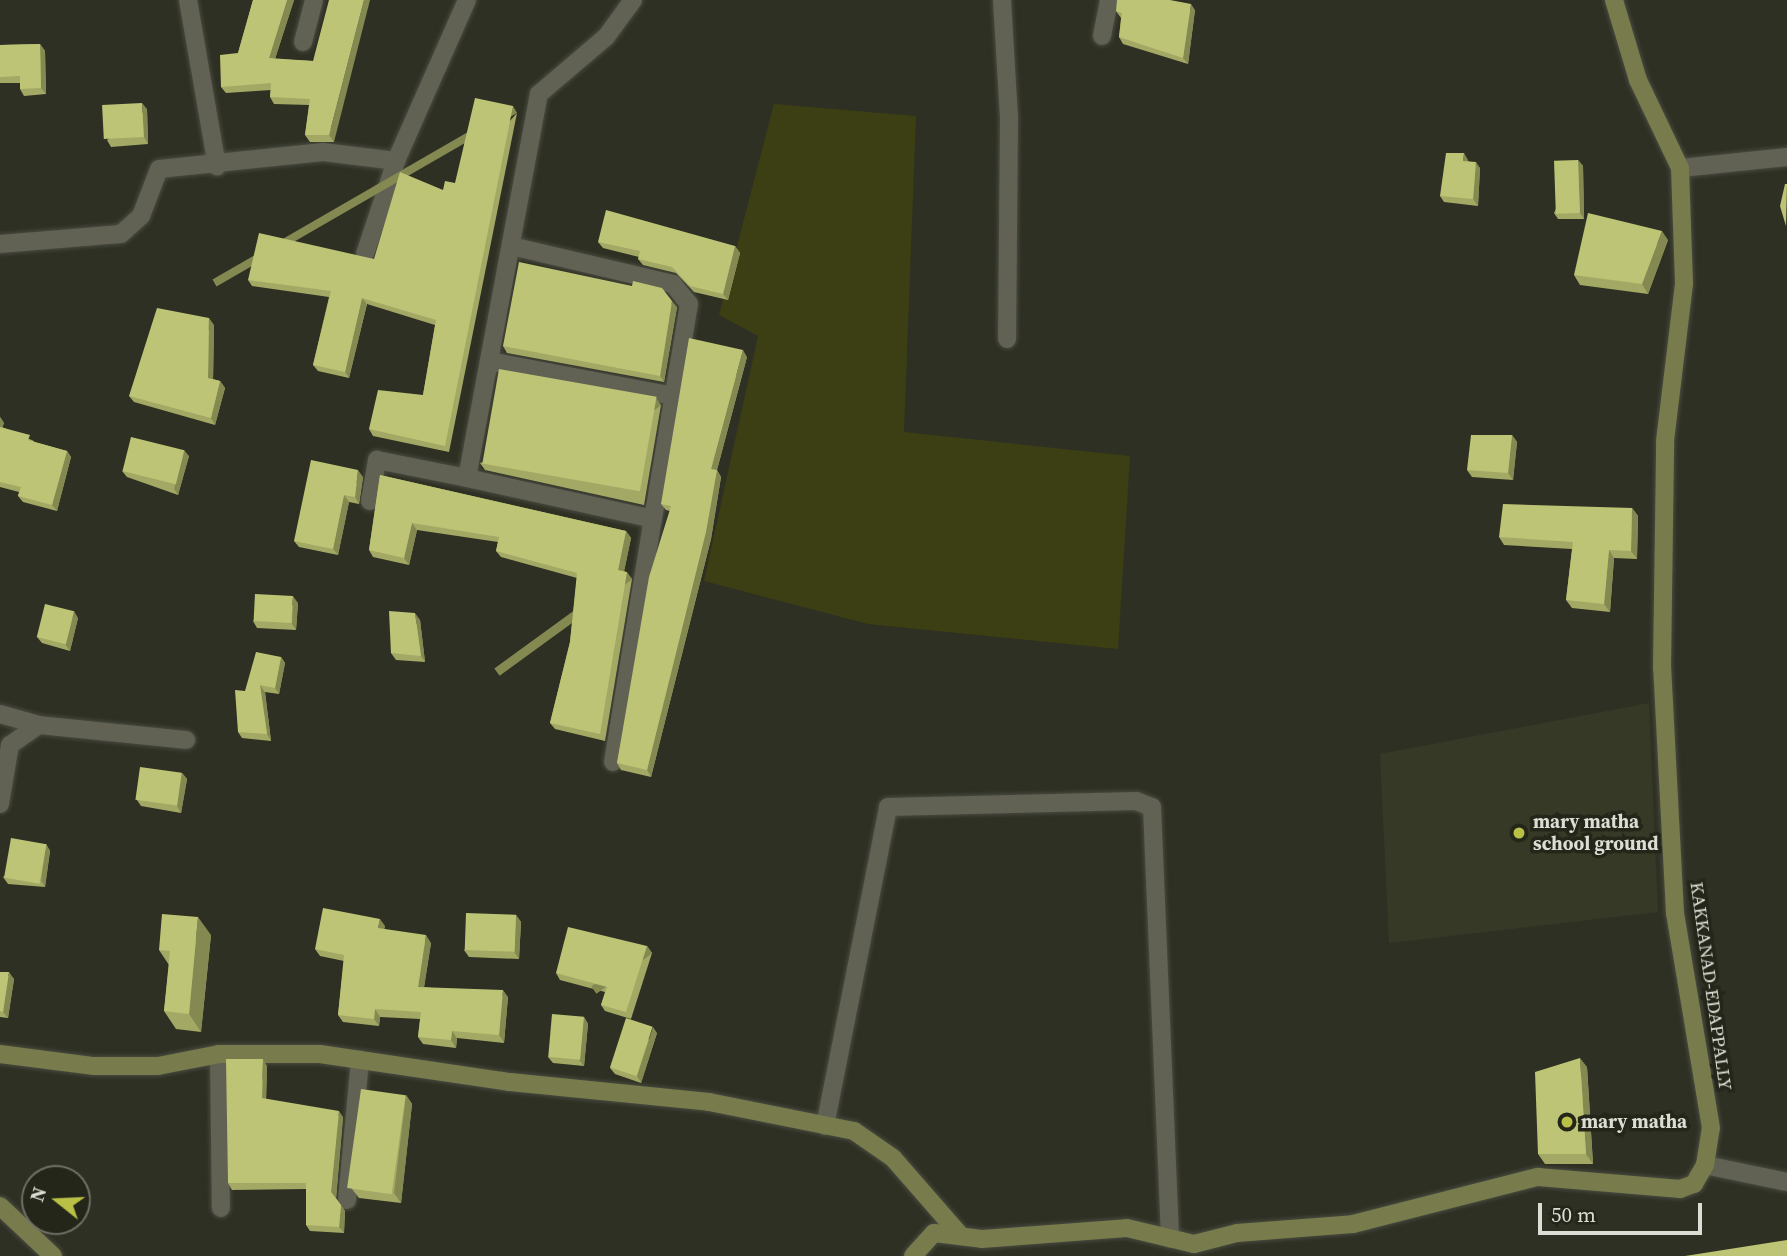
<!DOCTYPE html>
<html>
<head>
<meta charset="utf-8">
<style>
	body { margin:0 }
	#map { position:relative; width:1787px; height:1256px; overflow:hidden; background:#2e3023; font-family:"Source Serif 4",serif }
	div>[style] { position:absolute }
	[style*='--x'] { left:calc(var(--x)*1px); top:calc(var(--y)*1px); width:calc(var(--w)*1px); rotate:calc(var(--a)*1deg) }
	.built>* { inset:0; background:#373927 }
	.green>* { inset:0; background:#3c3f13 }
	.roads { filter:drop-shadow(0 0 2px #494b40) drop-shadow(0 0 2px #494b40) }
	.street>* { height:18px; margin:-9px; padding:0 9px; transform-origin:9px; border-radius:9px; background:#616254 }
	.secondary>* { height:18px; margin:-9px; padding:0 9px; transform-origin:9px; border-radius:9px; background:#787b4c }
	.wall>* { inset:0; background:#a3a965 }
	.shaded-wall>* { inset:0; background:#848952; transform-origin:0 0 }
	.building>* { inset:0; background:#bdc475; transform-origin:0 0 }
	.dots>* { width:19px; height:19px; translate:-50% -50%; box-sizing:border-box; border:4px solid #24261a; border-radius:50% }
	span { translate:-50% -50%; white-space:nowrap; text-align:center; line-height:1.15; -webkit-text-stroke:7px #24261a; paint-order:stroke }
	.poi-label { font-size:19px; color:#dcddd5; font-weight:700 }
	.left { translate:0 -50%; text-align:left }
	.street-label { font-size:19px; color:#dcddd5 }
	.north { position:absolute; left:21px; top:1165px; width:70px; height:70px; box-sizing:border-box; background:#24261a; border:2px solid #6e6f65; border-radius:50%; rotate:288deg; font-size:19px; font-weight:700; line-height:28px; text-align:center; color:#dcddd5 }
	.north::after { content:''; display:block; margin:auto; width:24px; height:32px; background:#b9c046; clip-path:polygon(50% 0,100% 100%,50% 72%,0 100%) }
	.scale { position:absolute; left:1538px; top:1203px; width:164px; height:32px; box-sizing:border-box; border:4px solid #dcddd5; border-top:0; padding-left:9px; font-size:21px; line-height:24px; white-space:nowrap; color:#dcddd5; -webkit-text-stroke:5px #24261a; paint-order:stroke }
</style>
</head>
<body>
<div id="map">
	<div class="built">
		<i style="clip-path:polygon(1649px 703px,1658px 912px,1389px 943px,1380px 754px)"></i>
	</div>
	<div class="green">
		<i style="clip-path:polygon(774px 104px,916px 116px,904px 432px,1130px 456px,1118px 649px,868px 624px,704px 581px,758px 336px,719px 315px)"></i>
	</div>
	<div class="roads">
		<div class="street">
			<i style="--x:188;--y:0;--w:169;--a:80.1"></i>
			<i style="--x:1002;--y:0;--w:117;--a:86.6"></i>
			<i style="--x:1009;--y:117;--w:222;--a:90.5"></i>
			<i style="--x:1102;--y:36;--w:37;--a:-79"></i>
			<i style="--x:303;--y:42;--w:43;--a:-75.3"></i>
			<i style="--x:1680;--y:168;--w:108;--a:-5.9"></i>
			<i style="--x:0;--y:244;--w:121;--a:-4.7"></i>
			<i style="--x:121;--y:234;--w:27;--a:-42"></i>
			<i style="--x:141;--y:216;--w:50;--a:-69"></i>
			<i style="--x:159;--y:169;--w:165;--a:-5.9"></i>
			<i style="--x:323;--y:152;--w:74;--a:7"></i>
			<i style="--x:365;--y:254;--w:98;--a:-71.6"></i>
			<i style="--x:396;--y:161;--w:176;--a:-66.2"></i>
			<i style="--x:489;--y:361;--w:189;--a:10.7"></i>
			<i style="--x:467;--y:478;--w:190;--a:12.4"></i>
			<i style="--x:653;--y:519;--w:218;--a:-80.5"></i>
			<i style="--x:689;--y:304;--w:26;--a:-129"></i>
			<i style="--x:673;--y:284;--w:166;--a:-166.8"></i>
			<i style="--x:370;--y:501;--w:42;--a:-80.3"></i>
			<i style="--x:377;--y:460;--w:92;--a:11.3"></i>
			<i style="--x:467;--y:478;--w:391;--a:-79.4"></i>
			<i style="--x:539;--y:94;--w:88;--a:-40.4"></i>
			<i style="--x:606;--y:37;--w:46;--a:-53.9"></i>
			<i style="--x:0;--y:714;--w:41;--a:15.8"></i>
			<i style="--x:613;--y:762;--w:246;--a:-80.7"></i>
			<i style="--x:0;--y:804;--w:60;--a:-80.4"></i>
			<i style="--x:10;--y:745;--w:35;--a:-35"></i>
			<i style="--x:39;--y:725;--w:148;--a:5.8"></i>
			<i style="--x:219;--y:1054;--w:154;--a:89.3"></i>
			<i style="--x:825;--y:1126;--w:325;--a:-78.8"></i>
			<i style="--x:888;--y:807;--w:248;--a:-1.4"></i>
			<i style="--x:1136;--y:801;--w:17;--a:21"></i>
			<i style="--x:1152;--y:807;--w:432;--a:87.6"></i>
			<i style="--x:1705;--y:1165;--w:84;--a:11.7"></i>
			<i style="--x:347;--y:1200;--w:141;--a:-84.7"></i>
		</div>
		<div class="secondary">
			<i style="--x:0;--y:1054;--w:95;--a:7.3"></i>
			<i style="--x:94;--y:1066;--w:64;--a:0"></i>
			<i style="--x:158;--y:1066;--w:62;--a:-11.1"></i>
			<i style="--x:219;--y:1054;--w:101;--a:0"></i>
			<i style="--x:320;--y:1054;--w:192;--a:8.4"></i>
			<i style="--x:510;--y:1082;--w:200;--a:5.7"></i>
			<i style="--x:709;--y:1102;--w:148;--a:11.3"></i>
			<i style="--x:854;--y:1131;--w:47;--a:34.7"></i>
			<i style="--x:893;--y:1158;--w:103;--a:48.9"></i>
			<i style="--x:0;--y:1206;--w:73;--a:43.3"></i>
			<i style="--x:913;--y:1256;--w:31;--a:-48"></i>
			<i style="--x:934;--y:1233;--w:48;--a:7.1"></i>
			<i style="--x:982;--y:1239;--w:145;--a:-4.3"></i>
			<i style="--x:1127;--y:1228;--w:69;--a:13.4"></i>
			<i style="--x:1194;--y:1244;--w:44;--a:-14.3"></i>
			<i style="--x:1237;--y:1233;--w:116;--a:-4.4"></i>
			<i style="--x:1353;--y:1224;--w:191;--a:-14.3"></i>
			<i style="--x:1538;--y:1177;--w:143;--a:4.8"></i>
			<i style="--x:1680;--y:1189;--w:15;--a:-20"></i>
			<i style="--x:1694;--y:1184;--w:22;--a:-60"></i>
			<i style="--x:1705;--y:1165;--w:37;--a:-81"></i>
			<i style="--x:1711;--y:1128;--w:218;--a:-99.5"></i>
			<i style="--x:1675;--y:913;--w:245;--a:-93"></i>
			<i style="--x:1662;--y:668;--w:227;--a:-89.2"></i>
			<i style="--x:1665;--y:441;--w:159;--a:-83.1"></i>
			<i style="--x:1684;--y:283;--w:115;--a:-92"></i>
			<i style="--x:1680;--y:168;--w:98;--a:-115.5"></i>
			<i style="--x:1638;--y:80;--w:84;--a:-106.7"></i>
		</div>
	</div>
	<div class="wall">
		<i style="clip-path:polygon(253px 0,294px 0,275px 59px,313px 61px,334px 142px,310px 142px,305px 135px,309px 105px,274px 104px,270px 97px,271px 90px,226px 93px,221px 87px,238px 53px)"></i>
		<i style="clip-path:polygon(1195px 10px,1188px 64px,1123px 44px,1119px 37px,1121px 18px,1116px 11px)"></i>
		<i style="clip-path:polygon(40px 44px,45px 51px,46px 94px,24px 96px,20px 89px,20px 83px,0 83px,0 45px)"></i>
		<i style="clip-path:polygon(147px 109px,148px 144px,111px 147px,107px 140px)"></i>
		<i style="clip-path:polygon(517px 113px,449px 452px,373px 436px,369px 429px,423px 395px,435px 325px,367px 304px,349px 378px,318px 371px,313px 365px,329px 297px,252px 286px,248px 280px,374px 259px,443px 190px,455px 183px)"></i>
		<i style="clip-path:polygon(1468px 160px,1468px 161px,1480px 168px,1478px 206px,1444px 202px,1440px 196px)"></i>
		<i style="clip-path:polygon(1578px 160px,1583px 166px,1584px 219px,1558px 219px,1554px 213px)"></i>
		<i style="clip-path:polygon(1668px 240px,1648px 294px,1580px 285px,1574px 275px)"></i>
		<i style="clip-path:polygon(598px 242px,735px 246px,740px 253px,728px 300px,694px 292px,676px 273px,643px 265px,638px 259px,639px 257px,603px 248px)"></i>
		<i style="clip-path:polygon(632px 286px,677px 307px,664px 382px,507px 353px,503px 346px)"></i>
		<i style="clip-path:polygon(214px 325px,213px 379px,220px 381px,225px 388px,215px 425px,134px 402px,129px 396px)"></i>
		<i style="clip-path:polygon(747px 357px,717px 470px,721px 477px,711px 539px,651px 777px,621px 770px,617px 763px,670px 511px,666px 510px,661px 504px)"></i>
		<i style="clip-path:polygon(661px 405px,644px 505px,485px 470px,480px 463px)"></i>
		<i style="clip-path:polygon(0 417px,4px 423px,2px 427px,34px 441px,34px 442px,67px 451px,71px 457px,57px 511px,23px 502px,18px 496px,19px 492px,0 487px)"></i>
		<i style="clip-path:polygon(1512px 435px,1517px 442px,1513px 480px,1472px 477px,1467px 470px)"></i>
		<i style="clip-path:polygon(189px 456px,178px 495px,127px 477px,122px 471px)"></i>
		<i style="clip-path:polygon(380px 475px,626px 531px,631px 538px,624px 571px,632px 579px,605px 741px,555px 729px,550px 723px,570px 642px,577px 578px,501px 557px,496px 551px,498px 542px,417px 530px,409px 565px,373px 557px,369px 550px)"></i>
		<i style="clip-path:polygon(363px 477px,359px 504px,349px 502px,338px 555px,299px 547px,294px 541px)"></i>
		<i style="clip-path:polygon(1632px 508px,1638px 516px,1637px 559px,1614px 558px,1610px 612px,1572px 608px,1566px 600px,1572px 549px,1504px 545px,1499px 537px)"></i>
		<i style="clip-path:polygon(298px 603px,296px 630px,257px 628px,253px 621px)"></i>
		<i style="clip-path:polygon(78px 618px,70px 651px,42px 643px,37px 637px)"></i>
		<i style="clip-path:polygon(420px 620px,425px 662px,396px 660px,391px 653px)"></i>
		<i style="clip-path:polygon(281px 657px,285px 663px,279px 694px,265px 692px,271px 741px,242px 738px,238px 732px,245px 691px)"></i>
		<i style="clip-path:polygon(182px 773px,187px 779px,181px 813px,141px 806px,137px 800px)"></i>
		<i style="clip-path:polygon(46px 844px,50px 851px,45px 887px,8px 884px,3px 877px)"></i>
		<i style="clip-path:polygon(516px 915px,521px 922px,519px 959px,469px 957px,464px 950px)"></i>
		<i style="clip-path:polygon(385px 926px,384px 929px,431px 943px,424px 987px,508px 997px,504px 1043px,457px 1038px,456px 1048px,423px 1044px,418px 1037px,420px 1019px,380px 1017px,379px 1026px,343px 1022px,338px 1015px,344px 961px,320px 956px,315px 949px)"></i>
		<i style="clip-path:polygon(211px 935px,201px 1032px,176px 1029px,164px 1011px,169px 965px,159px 950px)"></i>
		<i style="clip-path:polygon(647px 946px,652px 953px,631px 1019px,605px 1011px,601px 1005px,605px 992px,560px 980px,556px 973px)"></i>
		<i style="clip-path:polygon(0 972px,14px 979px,8px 1018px,0 1017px)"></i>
		<i style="clip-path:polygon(584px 1017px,588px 1024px,584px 1066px,553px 1063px,548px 1057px)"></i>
		<i style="clip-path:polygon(657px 1033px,641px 1083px,615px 1074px,610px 1068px)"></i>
		<i style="clip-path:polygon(267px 1066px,266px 1099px,343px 1117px,336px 1198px,345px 1211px,344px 1233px,310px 1231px,306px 1225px,306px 1189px,232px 1190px,228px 1183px)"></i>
		<i style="clip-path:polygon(1587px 1067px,1593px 1164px,1545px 1164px,1538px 1154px)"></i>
		<i style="clip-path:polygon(406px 1095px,412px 1104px,401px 1203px,359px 1198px,352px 1189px)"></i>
	</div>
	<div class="shaded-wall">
		<i style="clip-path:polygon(287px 0,294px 0,273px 65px,269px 58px)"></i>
		<i style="clip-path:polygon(364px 0,370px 0,334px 142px,329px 135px)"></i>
		<i style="clip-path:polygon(1191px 4px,1195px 10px,1188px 64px,1183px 58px)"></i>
		<i style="clip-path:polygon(40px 44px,45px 51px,46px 94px,41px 88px)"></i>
		<i style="clip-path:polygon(142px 103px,147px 109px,148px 144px,144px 137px)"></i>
		<i style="left:513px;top:106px;width:8px;height:347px;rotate:60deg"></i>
		<i style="clip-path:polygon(1464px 153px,1468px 160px,1468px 168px,1463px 161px)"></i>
		<i style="clip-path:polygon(1578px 160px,1583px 166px,1584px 219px,1580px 213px)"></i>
		<i style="clip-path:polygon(1476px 162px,1480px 168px,1478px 206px,1473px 199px)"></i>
		<i style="clip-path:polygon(1662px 231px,1668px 240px,1648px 294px,1642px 284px)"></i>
		<i style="clip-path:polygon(735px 246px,740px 253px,728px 300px,723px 294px)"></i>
		<i style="clip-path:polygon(362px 298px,367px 304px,349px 378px,345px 372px)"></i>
		<i style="clip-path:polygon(672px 301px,677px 307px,664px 382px,660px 376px)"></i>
		<i style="clip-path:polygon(209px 318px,214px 325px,213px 384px,208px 378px)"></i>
		<i style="clip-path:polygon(743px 350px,747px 357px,717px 470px,721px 477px,711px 539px,651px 777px,647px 770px,711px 469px)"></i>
		<i style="clip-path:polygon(220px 381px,225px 388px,215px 425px,211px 418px)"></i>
		<i style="left:656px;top:398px;width:9px;height:102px;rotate:54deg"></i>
		<i style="clip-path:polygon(0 417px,4px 423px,1px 432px,0 431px)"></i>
		<i style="clip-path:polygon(1512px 435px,1517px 442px,1513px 480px,1508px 473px)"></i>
		<i style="clip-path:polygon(184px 450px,189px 456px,178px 495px,174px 489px)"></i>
		<i style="clip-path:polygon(67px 451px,71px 457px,57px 511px,52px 505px)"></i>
		<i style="clip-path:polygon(358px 470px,363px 477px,359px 504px,355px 497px)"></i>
		<i style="clip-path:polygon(344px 495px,349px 502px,338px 555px,333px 549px)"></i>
		<i style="clip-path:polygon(1632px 508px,1638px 516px,1637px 559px,1631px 551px)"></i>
		<i style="clip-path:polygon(412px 523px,417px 530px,409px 565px,404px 558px)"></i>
		<i style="clip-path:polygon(626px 531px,631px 538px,623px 577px,618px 570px)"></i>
		<i style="clip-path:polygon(1609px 550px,1614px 558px,1610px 612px,1604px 604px)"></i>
		<i style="left:627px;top:572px;width:9px;height:164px;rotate:54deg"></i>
		<i style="clip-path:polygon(293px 596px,298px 603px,296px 630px,292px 624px)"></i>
		<i style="clip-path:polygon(74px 611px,78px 618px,70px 651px,65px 644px)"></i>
		<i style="clip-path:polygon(415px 613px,420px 620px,425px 662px,421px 656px)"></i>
		<i style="clip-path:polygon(281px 657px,285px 663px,279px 694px,275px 688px)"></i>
		<i style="clip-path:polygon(260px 685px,265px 692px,271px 741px,267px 734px)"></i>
		<i style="clip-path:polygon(182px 773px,187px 779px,181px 813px,177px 806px)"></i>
		<i style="clip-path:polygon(46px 844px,50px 851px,45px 887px,41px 881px)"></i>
		<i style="clip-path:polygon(516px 915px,521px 922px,519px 959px,514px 952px)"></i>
		<i style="clip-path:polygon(198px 917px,211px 935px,201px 1032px,189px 1014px)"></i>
		<i style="clip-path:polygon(380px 919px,385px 926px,383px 936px,378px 928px)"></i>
		<i style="clip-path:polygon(426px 935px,431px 943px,423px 994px,418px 987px)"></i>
		<i style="left:647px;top:946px;width:9px;height:69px;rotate:54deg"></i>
		<i style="clip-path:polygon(9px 972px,14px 979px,8px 1018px,3px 1012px)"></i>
		<i style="clip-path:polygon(503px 990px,508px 997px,504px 1043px,499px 1035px)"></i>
		<i style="clip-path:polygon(375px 1009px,380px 1017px,379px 1026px,374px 1019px)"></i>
		<i style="clip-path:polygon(584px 1017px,588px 1024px,584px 1066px,579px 1060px)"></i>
		<i style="clip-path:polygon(653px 1027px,657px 1033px,641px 1083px,637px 1076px)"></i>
		<i style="clip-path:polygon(452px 1031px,457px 1038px,456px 1048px,451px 1040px)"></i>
		<i style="clip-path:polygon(1580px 1058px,1587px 1067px,1593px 1164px,1586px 1154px)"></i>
		<i style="clip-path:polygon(263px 1059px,267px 1066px,266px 1105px,262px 1098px)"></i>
		<i style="clip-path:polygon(406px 1095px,412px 1104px,401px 1203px,394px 1193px)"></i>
		<i style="clip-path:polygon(339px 1111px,343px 1117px,336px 1199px,331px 1192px)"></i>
		<i style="clip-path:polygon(341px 1205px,345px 1211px,344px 1233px,339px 1227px)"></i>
	</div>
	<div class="building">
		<i style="clip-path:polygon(253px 0,287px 0,269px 58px,313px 61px,329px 0,364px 0,329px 135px,305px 135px,310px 99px,270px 97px,271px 83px,221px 87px,220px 55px,238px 53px)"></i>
		<i style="clip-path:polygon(1117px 0,1170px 0,1191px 4px,1183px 58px,1119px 37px,1122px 13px,1116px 11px)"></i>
		<i style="clip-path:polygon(40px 44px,41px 88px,20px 89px,20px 76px,0 77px,0 45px)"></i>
		<i style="clip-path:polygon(475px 98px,513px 106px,445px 446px,369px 429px,378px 390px,423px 395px,436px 320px,362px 298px,345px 372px,313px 365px,331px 291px,248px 280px,259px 233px,374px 259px,400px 172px,443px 190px,445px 181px,455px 183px)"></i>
		<i style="left:142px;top:103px;width:34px;height:40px;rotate:87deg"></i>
		<i style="clip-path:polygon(1446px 153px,1464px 153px,1463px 161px,1476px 162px,1473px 199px,1440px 196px)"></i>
		<i style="left:1578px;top:160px;width:53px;height:24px;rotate:88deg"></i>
		<i style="clip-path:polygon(1785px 184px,1787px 184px,1786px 226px,1780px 206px)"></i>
		<i style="clip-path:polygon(606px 210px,735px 246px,723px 294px,690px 286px,672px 267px,638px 259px,640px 251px,598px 242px)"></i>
		<i style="clip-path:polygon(1588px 213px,1662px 231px,1642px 284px,1574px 275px)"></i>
		<i style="clip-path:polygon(519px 262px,632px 286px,633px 281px,662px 288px,672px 301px,660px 376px,503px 346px)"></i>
		<i style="clip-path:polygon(157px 308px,209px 318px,208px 378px,220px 381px,211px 418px,129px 396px)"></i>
		<i style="clip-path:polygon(689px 338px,743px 350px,711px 469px,717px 470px,706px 532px,647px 770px,617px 763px,649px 577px,671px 506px,661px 504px)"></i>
		<i style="left:499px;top:369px;width:160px;height:96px;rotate:10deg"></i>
		<i style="clip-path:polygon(0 427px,30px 435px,28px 440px,67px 451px,52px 505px,18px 496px,21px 487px,0 482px)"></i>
		<i style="clip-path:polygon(1471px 435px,1512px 435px,1508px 473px,1467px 470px)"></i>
		<i style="left:131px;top:437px;width:55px;height:35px;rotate:14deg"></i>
		<i style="clip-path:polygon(311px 460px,358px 470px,355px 497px,344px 495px,333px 549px,294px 541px)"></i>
		<i style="clip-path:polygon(380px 475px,626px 531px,618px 570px,627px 572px,600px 734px,550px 723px,570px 642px,577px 573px,496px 551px,499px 537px,412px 523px,404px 558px,369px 550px)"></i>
		<i style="clip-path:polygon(1503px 504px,1632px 508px,1631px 551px,1609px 550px,1604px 604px,1566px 600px,1573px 542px,1499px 537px)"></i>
		<i style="left:255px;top:594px;width:38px;height:27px;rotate:3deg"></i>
		<i style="left:45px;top:604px;width:30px;height:34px;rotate:14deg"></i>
		<i style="clip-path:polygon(389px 611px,415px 613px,421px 656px,391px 653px)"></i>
		<i style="clip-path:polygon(256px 652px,281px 657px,275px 688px,260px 685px,267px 734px,238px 732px,235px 690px,245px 691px)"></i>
		<i style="left:140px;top:767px;width:42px;height:33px;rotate:8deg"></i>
		<i style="left:11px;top:838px;width:36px;height:40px;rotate:10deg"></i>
		<i style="clip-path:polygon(323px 908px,380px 919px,378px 928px,426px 935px,418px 987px,503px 990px,499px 1035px,452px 1031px,451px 1040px,418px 1037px,421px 1012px,375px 1009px,374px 1019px,338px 1015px,344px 955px,315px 949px)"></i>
		<i style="left:466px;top:913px;width:50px;height:37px;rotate:2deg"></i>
		<i style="clip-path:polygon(162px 914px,198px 917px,189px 1014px,164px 1011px,170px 951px,159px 950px)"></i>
		<i style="clip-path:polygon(568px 927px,647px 946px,626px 1012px,601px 1005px,607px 987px,556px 973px)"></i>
		<i style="clip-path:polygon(0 972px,9px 972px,3px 1012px,0 1011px)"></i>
		<i style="left:552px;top:1014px;width:32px;height:43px;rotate:5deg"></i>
		<i style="left:626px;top:1018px;width:28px;height:52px;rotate:18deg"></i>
		<i style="clip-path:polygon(1580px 1058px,1586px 1154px,1538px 1154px,1535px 1072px)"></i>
		<i style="clip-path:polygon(226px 1059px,263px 1059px,262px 1098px,339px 1111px,331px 1192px,341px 1205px,339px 1227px,306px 1225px,306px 1183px,228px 1183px)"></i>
		<i style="left:361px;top:1089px;width:45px;height:100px;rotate:8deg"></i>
		<i style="clip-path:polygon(1787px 1240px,1787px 1256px,1685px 1256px)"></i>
	</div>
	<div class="dots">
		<i style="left:1519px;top:833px;background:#b9c046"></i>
		<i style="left:1567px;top:1122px;background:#b9c046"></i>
	</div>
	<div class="poi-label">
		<span class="left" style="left:1533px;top:833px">mary matha<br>school ground</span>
		<span class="left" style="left:1581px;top:1122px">mary matha</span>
	</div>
	<div class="street-label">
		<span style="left:1711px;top:986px;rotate:82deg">KAKKANAD-EDAPPALLY</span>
	</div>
	<div class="north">N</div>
	<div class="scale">50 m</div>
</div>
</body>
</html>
